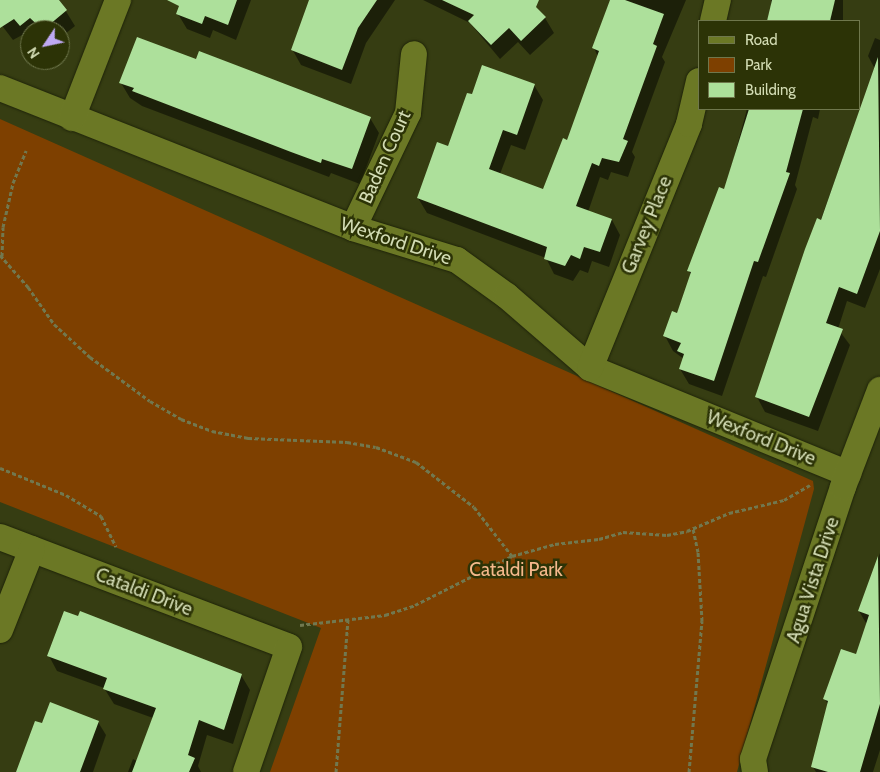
<!DOCTYPE html>
<html>
<head>
<meta charset="utf-8">
<style>
	body { margin:0 }
	#map { position:relative; width:880px; height:772px; overflow:hidden; background:#363d12; font-family:Cabin,sans-serif }
	div>[style] { position:absolute }
	[style*='--x'] { left:calc(var(--x)*1px); top:calc(var(--y)*1px); width:calc(var(--w)*1px); rotate:calc(var(--a)*1deg) }
	.green>* { inset:0; background:#7e4000 }
	.shadow>* { inset:0; background:#0007; transform-origin:0 0 }
	.building>* { inset:0; background:#ade09b }
	.path>* { height:3px; margin-top:-1.5px; transform-origin:0; background:repeating-linear-gradient(90deg,#71784f 0 4px,transparent 0 6.5px) }
	.roads { filter:drop-shadow(0 0 1px #1e2309) drop-shadow(0 0 1px #1e2309) }
	.street>* { height:26px; margin:-13px; padding:0 13px; transform-origin:13px; border-radius:13px; background:#6b7825 }
	span { translate:-50% -50%; white-space:nowrap; text-align:center; line-height:1.15; -webkit-text-stroke:5px #2c3306; paint-order:stroke }
	.street-label { font-size:19px; color:#d3dcb4 }
	.park-label { font-size:19px; color:#f5b88b }
	.legend { position:absolute; left:698px; top:20px; width:162px; height:90px; box-sizing:border-box; background:#2c3306; border:1px solid #6f774c; margin:0; padding:6px 9px; list-style:none; font-size:15px; color:#d3dcb4 }
	.legend li { display:flex; align-items:center; gap:10px; height:25px }
	.legend b { width:25px; border:1px solid #6f774c }
	.north { position:absolute; left:20px; top:20px; width:50px; height:50px; box-sizing:border-box; background:#2c3306; border:1px solid #6f774c; border-radius:50%; rotate:236deg; font-size:14px; font-weight:700; line-height:20px; text-align:center; color:#d3dcb4 }
	.north::after { content:''; display:block; margin:auto; width:18px; height:22px; background:#bfa9f4; clip-path:polygon(50% 0,100% 100%,50% 72%,0 100%) }
</style>
</head>
<body>
<div id="map">
	<div class="green">
		<i style="clip-path:polygon(0 119px,813px 481px,814px 489px,737px 772px,270px 772px,321px 628px,0 502px)"></i>
	</div>
	<div class="shadow">
		<i style="clip-path:polygon(0 0,59px 0,75px 26px,60px 38px,60px 30px,30px 30px,29px 40px,24px 34px,13px 40px,0 23px)"></i>
		<i style="clip-path:polygon(183px 0,251px 0,236px 40px,213px 30px,210px 38px,187px 29px,178px 14px)"></i>
		<i style="clip-path:polygon(312px 0,395px 0,366px 43px,351px 84px,301px 65px,292px 49px)"></i>
		<i style="clip-path:polygon(423px 0,527px 0,545px 18px,554px 33px,530px 55px,518px 42px,500px 59px,470px 23px)"></i>
		<i style="clip-path:polygon(611px 0,686px 0,662px 57px,665px 62px,632px 152px,635px 157px,628px 177px,611px 172px,608px 180px,600px 177px,588px 212px,612px 220px,620px 235px,609px 267px,592px 261px,588px 273px,580px 270px,573px 281px,554px 274px,546px 258px,427px 213px,418px 198px,449px 148px,472px 96px,534px 85px,543px 100px,525px 150px,511px 145px,500px 174px,544px 190px,568px 141px,598px 57px,594px 48px)"></i>
		<i style="left:771px;top:0;width:72px;height:21px"></i>
		<i style="clip-path:polygon(875px 38px,880px 40px,880px 269px,865px 308px,847px 301px,838px 329px,850px 345px,818px 431px,765px 412px,757px 397px,875px 69px,868px 56px)"></i>
		<i style="clip-path:polygon(197px 61px,370px 118px,379px 133px,360px 184px,331px 173px,329px 177px,142px 106px,130px 98px,121px 83px)"></i>
		<i style="clip-path:polygon(747px 109px,820px 109px,818px 119px,813px 117px,795px 185px,797px 189px,766px 277px,763px 276px,722px 396px,689px 384px,680px 369px,684px 359px,673px 351px,665px 336px,677px 314px,691px 275px,689px 271px,725px 191px)"></i>
		<i style="clip-path:polygon(880px 553px,880px 750px,873px 772px,816px 772px,813px 767px,828px 705px,825px 699px,856px 655px,867px 625px,859px 611px)"></i>
		<i style="clip-path:polygon(49px 656px,241px 675px,250px 690px,233px 744px,207px 735px,198px 766px,201px 772px,128px 772px,133px 759px,137px 761px,153px 718px,114px 704px,104px 688px,57px 671px)"></i>
		<i style="clip-path:polygon(98px 722px,106px 735px,93px 772px,17px 772px,42px 725px)"></i>
	</div>
	<div class="building">
		<i style="clip-path:polygon(0 0,59px 0,67px 10px,43px 30px,30px 18px,20px 26px,14px 19px,0 28px)"></i>
		<i style="clip-path:polygon(167px 0,237px 0,228px 25px,205px 16px,202px 24px,176px 14px,179px 6px)"></i>
		<i style="clip-path:polygon(309px 0,377px 0,358px 28px,342px 70px,291px 50px)"></i>
		<i style="clip-path:polygon(442px 0,539px 0,536px 7px,546px 17px,521px 41px,509px 28px,491px 45px,468px 21px,474px 15px)"></i>
		<i style="clip-path:polygon(610px 0,625px 0,664px 14px,653px 44px,657px 46px,623px 139px,628px 141px,619px 162px,602px 158px,599px 166px,592px 163px,576px 206px,612px 219px,600px 252px,584px 247px,580px 259px,571px 255px,565px 266px,544px 259px,547px 247px,417px 198px,437px 142px,448px 146px,467px 93px,472px 94px,482px 65px,535px 84px,517px 135px,503px 130px,489px 169px,543px 189px,563px 138px,567px 140px,599px 51px,592px 48px)"></i>
		<i style="clip-path:polygon(772px 0,835px 0,830px 21px,767px 21px)"></i>
		<i style="clip-path:polygon(137px 37px,196px 59px,199px 51px,371px 117px,352px 169px,322px 159px,321px 163px,291px 152px,132px 91px,134px 88px,119px 83px)"></i>
		<i style="clip-path:polygon(878px 57px,880px 231px,857px 294px,839px 287px,826px 323px,843px 329px,809px 417px,755px 397px,805px 249px,817px 218px,821px 220px)"></i>
		<i style="clip-path:polygon(749px 109px,803px 109px,786px 172px,790px 173px,758px 262px,754px 261px,714px 381px,679px 369px,684px 354px,677px 351px,681px 343px,663px 336px,672px 311px,677px 313px,691px 272px,687px 271px,719px 187px,724px 189px)"></i>
		<i style="clip-path:polygon(878px 556px,880px 704px,860px 772px,828px 772px,811px 767px,828px 701px,823px 699px,841px 649px,856px 654px,869px 615px,858px 611px)"></i>
		<i style="clip-path:polygon(64px 611px,78px 616px,80px 611px,242px 674px,224px 730px,199px 720px,188px 755px,195px 758px,189px 772px,132px 772px,156px 708px,103px 689px,107px 678px,47px 656px)"></i>
		<i style="clip-path:polygon(50px 702px,99px 721px,80px 772px,16px 772px,35px 721px,42px 723px)"></i>
	</div>
	<div class="path">
		<i style="--x:0;--y:255;--w:43;--a:48.8"></i>
		<i style="--x:28;--y:287;--w:45;--a:54.9"></i>
		<i style="--x:54;--y:324;--w:49;--a:42.5"></i>
		<i style="--x:90;--y:357;--w:74;--a:36.3"></i>
		<i style="--x:150;--y:401;--w:36;--a:30"></i>
		<i style="--x:181;--y:419;--w:33;--a:21"></i>
		<i style="--x:212;--y:431;--w:37;--a:11"></i>
		<i style="--x:248;--y:438;--w:99;--a:2.3"></i>
		<i style="--x:347;--y:442;--w:29;--a:10"></i>
		<i style="--x:376;--y:447;--w:43;--a:20.6"></i>
		<i style="--x:416;--y:462;--w:73;--a:37.8"></i>
		<i style="--x:474;--y:507;--w:62;--a:52.2"></i>
		<i style="--x:2;--y:256;--w:29;--a:-88"></i>
		<i style="--x:3;--y:227;--w:45;--a:-77.2"></i>
		<i style="--x:13;--y:183;--w:35;--a:-68"></i>
		<i style="--x:0;--y:468;--w:71;--a:22.2"></i>
		<i style="--x:66;--y:495;--w:41;--a:31"></i>
		<i style="--x:101;--y:516;--w:34;--a:64"></i>
		<i style="--x:300;--y:625;--w:86;--a:-6.7"></i>
		<i style="--x:385;--y:615;--w:32;--a:-18"></i>
		<i style="--x:415;--y:605;--w:109;--a:-26.8"></i>
		<i style="--x:512;--y:556;--w:45;--a:-15.6"></i>
		<i style="--x:555;--y:544;--w:44;--a:-6.5"></i>
		<i style="--x:599;--y:539;--w:25;--a:-16"></i>
		<i style="--x:623;--y:532;--w:44;--a:3.9"></i>
		<i style="--x:667;--y:535;--w:20;--a:-11"></i>
		<i style="--x:687;--y:531;--w:46;--a:-23.2"></i>
		<i style="--x:729;--y:513;--w:57;--a:-13.3"></i>
		<i style="--x:784;--y:500;--w:30;--a:-30"></i>
		<i style="--x:336;--y:772;--w:153;--a:-85.5"></i>
		<i style="--x:689;--y:772;--w:152;--a:-85.1"></i>
		<i style="--x:702;--y:621;--w:69;--a:-93.3"></i>
		<i style="--x:698;--y:552;--w:24;--a:-102"></i>
	</div>
	<div class="roads">
		<div class="street">
			<i style="--x:713;--y:21;--w:22;--a:-77"></i>
			<i style="--x:0;--y:88;--w:380;--a:21.6"></i>
			<i style="--x:353;--y:228;--w:109;--a:17.1"></i>
			<i style="--x:457;--y:260;--w:62;--a:35.8"></i>
			<i style="--x:507;--y:296;--w:110;--a:40.9"></i>
			<i style="--x:590;--y:368;--w:279;--a:22.3"></i>
			<i style="--x:72;--y:118;--w:127;--a:-68.7"></i>
			<i style="--x:353;--y:228;--w:127;--a:-64.4"></i>
			<i style="--x:408;--y:113;--w:59;--a:-84.2"></i>
			<i style="--x:590;--y:368;--w:263;--a:-67.9"></i>
			<i style="--x:689;--y:124;--w:44;--a:-76.9"></i>
			<i style="--x:0;--y:537;--w:309;--a:20.8"></i>
			<i style="--x:289;--y:647;--w:132;--a:109"></i>
			<i style="--x:0;--y:630;--w:87;--a:-68.4"></i>
			<i style="--x:755;--y:772;--w:13;--a:-99"></i>
			<i style="--x:753;--y:759;--w:287;--a:-71.7"></i>
			<i style="--x:843;--y:487;--w:104;--a:-69.1"></i>
		</div>
	</div>
	<div class="street-label">
		<span style="left:385px;top:157px;rotate:-66deg">Baden Court</span>
		<span style="left:647px;top:225px;rotate:-68deg">Garvey Place</span>
		<span style="left:396px;top:241px;rotate:18deg">Wexford Drive</span>
		<span style="left:761px;top:438px;rotate:22deg">Wexford Drive</span>
		<span style="left:813px;top:580px;rotate:-72deg">Agua Vista Drive</span>
		<span style="left:144px;top:592px;rotate:21deg">Cataldi Drive</span>
	</div>
	<div class="park-label">
		<span style="left:516px;top:570px">Cataldi Park</span>
	</div>
	<ul class="legend">
	<li><b style="height:6px;background:#6b7825"></b>Road</li>
	<li><b style="height:14px;background:#7e4000"></b>Park</li>
	<li><b style="height:14px;background:#ade09b"></b>Building</li>
	</ul>
	<div class="north">N</div>
</div>
</body>
</html>
